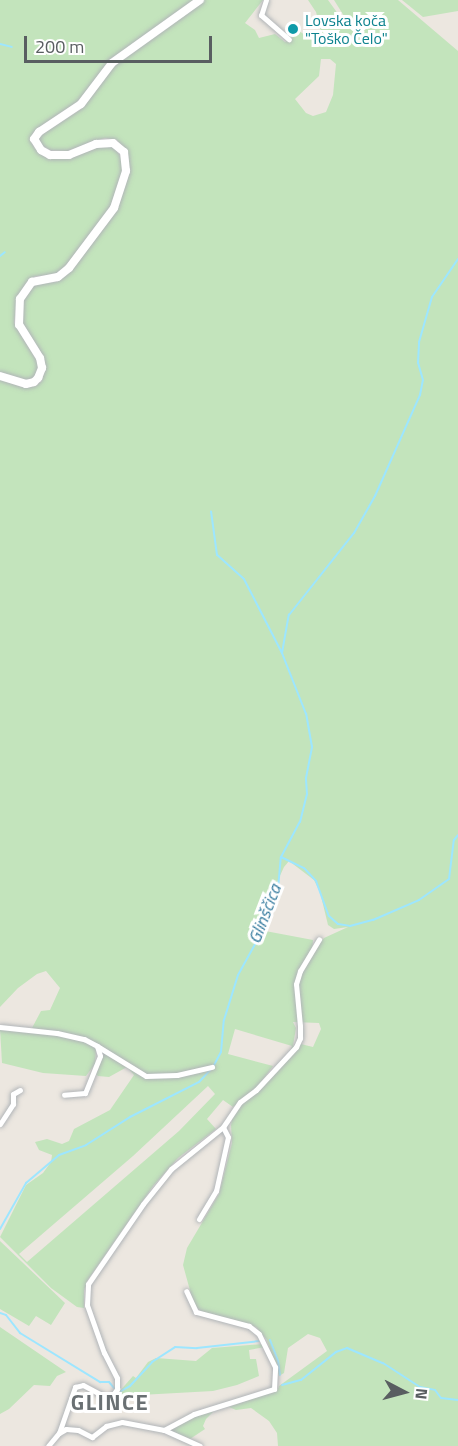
<!DOCTYPE html>
<html>
<head>
<meta charset="utf-8">
<style>
	body { margin:0 }
	#map { position:relative; width:458px; height:1446px; overflow:hidden; background:#ece7e0; font-family:"Titillium Web",sans-serif }
	div>[style] { position:absolute }
	[style*='--x'] { left:calc(var(--x)*1px); top:calc(var(--y)*1px); width:calc(var(--w)*1px); rotate:calc(var(--a)*1deg) }
	.green>* { inset:0; background:#c3e4bc }
	.stream>* { height:2px; margin:-1px; padding:0 1px; transform-origin:1px; border-radius:1px; background:#9de6ff }
	.roads { filter:drop-shadow(0 0 2px #b1b5b8) drop-shadow(0 0 2px #b1b5b8) }
	.street>* { height:5px; margin:-2.5px; padding:0 2.5px; transform-origin:2.5px; border-radius:2.5px; background:#fff }
	.secondary>* { height:8px; margin:-4px; padding:0 4px; transform-origin:4px; border-radius:4px; background:#fff }
	.dots>* { width:16px; height:16px; translate:-50% -50%; box-sizing:border-box; border:3px solid #fff; border-radius:50% }
	span { translate:-50% -50%; white-space:nowrap; text-align:center; line-height:1.15; -webkit-text-stroke:6px #fff; paint-order:stroke }
	.culture-label { font-size:16px; color:#0d838f }
	.left { translate:0 -50%; text-align:left }
	.water-label { font-size:18px; color:#377c9f; font-style:italic }
	.district-label { font-size:22px; color:#6a7073; font-weight:700; letter-spacing:1.5px }
	.north { position:absolute; left:374px; top:1362px; width:60px; height:60px; -webkit-text-stroke:4px #fff; paint-order:stroke; rotate:96deg; font-size:16px; font-weight:700; line-height:24px; text-align:center; color:#595e61 }
	.north::after { content:''; display:block; margin:auto; width:21px; height:27px; background:#595e61; clip-path:polygon(50% 0,100% 100%,50% 72%,0 100%) }
	.scale { position:absolute; left:24px; top:36px; width:188px; height:27px; box-sizing:border-box; border:3px solid #595e61; border-top:0; padding-left:8px; font-size:18px; line-height:21px; white-space:nowrap; color:#595e61; -webkit-text-stroke:4px #fff; paint-order:stroke }
</style>
</head>
<body>
<div id="map">
	<div class="green">
		<i style="clip-path:polygon(0 0,195px 0,167px 23px,110px 59px,75px 106px,33px 133px,30px 141px,35px 149px,49px 157px,70px 157px,106px 145px,114px 147px,123px 161px,122px 174px,111px 207px,67px 266px,55px 275px,35px 276px,26px 284px,17px 299px,14px 323px,38px 363px,38px 373px,32px 380px,24px 381px,0 372px)"></i>
		<i style="clip-path:polygon(evenodd,204px 0,263px 0,245px 23px,255px 30px,259px 38px,275px 34px,285px 42px,292px 39px,293px 34px,298px 30px,306px 36px,321px 31px,316px 12px,308px 0,328px 0,341px 18px,344px 16px,334px 0,398px 0,458px 51px,458px 1446px,278px 1446px,277px 1433px,269px 1421px,251px 1408px,236px 1410px,229px 1407px,278px 1389px,279px 1386px,327px 1351px,320px 1338px,308px 1334px,288px 1348px,284px 1373px,279px 1376px,267px 1340px,256px 1327px,202px 1312px,194px 1305px,183px 1265px,187px 1248px,219px 1194px,232px 1143px,231px 1125px,234px 1111px,290px 1052px,292px 1046px,235px 1029px,228px 1054px,273px 1066px,258px 1086px,233px 1107px,223px 1100px,207px 1119px,216px 1129px,178px 1158px,153px 1186px,87px 1281px,84px 1291px,84px 1308px,77px 1307px,51px 1288px,0 1237px,26px 1185px,43px 1173px,51px 1162px,52px 1155px,39px 1150px,35px 1142px,47px 1139px,62px 1144px,69px 1141px,74px 1129px,110px 1110px,134px 1075px,127px 1067px,109px 1077px,98px 1076px,96px 1074px,106px 1049px,92px 1041px,32px 1028px,41px 1011px,50px 1010px,60px 988px,46px 971px,37px 974px,18px 988px,0 1007px,0 379px,22px 387px,36px 386px,42px 381px,44px 372px,20px 322px,22px 301px,36px 283px,57px 282px,108px 223px,124px 190px,129px 160px,126px 151px,117px 140px,105px 138px,67px 151px,50px 150px,38px 143px,38px 137px,83px 108px,116px 63px,204px 0,321px 59px,330px 59px,336px 64px,333px 95px,326px 112px,313px 116px,306px 113px,295px 99px,319px 76px,321px 59px,204px 0,289px 861px,314px 880px,320px 892px,328px 925px,334px 929px,348px 927px,324px 938px,312px 954px,313px 940px,260px 930px,260px 919px,284px 867px,289px 861px,204px 0,293px 1022px,319px 1023px,321px 1029px,313px 1047px,301px 1044px,293px 1046px,296px 1028px,293px 1022px,204px 0,208px 1086px,215px 1094px,179px 1131px,27px 1262px,19px 1254px,133px 1156px,208px 1086px)"></i>
		<i style="clip-path:polygon(402px 0,458px 0,458px 11px,423px 17px)"></i>
		<i style="clip-path:polygon(0 1029px,44px 1032px,84px 1041px,96px 1049px,95px 1064px,86px 1076px,43px 1073px,2px 1063px)"></i>
		<i style="clip-path:polygon(0 1241px,65px 1303px,51px 1325px,36px 1316px,29px 1326px,0 1309px)"></i>
		<i style="clip-path:polygon(0 1327px,66px 1372px,57px 1376px,50px 1386px,34px 1385px,9px 1409px,0 1414px)"></i>
		<i style="clip-path:polygon(263px 1344px,265px 1347px,249px 1350px,250px 1359px,256px 1359px,259px 1376px,237px 1385px,213px 1391px,122px 1396px,118px 1393px,133px 1376px,136px 1378px,148px 1362px,156px 1358px,196px 1361px,212px 1348px)"></i>
		<i style="clip-path:polygon(214px 1411px,206px 1419px,203px 1426px,205px 1429px,190px 1439px,170px 1430px,170px 1428px,190px 1418px)"></i>
	</div>
	<div class="stream">
		<i style="--x:0;--y:44;--w:12;--a:14"></i>
		<i style="--x:0;--y:256;--w:6;--a:-39"></i>
		<i style="--x:282;--y:653;--w:39;--a:-80"></i>
		<i style="--x:289;--y:615;--w:105;--a:-51.6"></i>
		<i style="--x:354;--y:533;--w:43;--a:-60.4"></i>
		<i style="--x:375;--y:496;--w:111;--a:-66"></i>
		<i style="--x:420;--y:395;--w:15;--a:-79"></i>
		<i style="--x:423;--y:380;--w:18;--a:-106"></i>
		<i style="--x:418;--y:363;--w:21;--a:-87"></i>
		<i style="--x:419;--y:342;--w:47;--a:-73.9"></i>
		<i style="--x:432;--y:297;--w:46;--a:-55.6"></i>
		<i style="--x:281;--y:857;--w:25;--a:26"></i>
		<i style="--x:304;--y:868;--w:18;--a:47"></i>
		<i style="--x:316;--y:881;--w:37;--a:70"></i>
		<i style="--x:329;--y:916;--w:12;--a:42"></i>
		<i style="--x:338;--y:924;--w:12;--a:9"></i>
		<i style="--x:350;--y:926;--w:24;--a:-15"></i>
		<i style="--x:373;--y:920;--w:50;--a:-23.5"></i>
		<i style="--x:419;--y:900;--w:37;--a:-35"></i>
		<i style="--x:449;--y:879;--w:39;--a:-83"></i>
		<i style="--x:454;--y:840;--w:6;--a:-51"></i>
		<i style="--x:0;--y:1229;--w:53;--a:-60.5"></i>
		<i style="--x:26;--y:1183;--w:43;--a:-40.3"></i>
		<i style="--x:59;--y:1155;--w:29;--a:-20"></i>
		<i style="--x:86;--y:1145;--w:52;--a:-32.5"></i>
		<i style="--x:130;--y:1117;--w:77;--a:-26.9"></i>
		<i style="--x:199;--y:1082;--w:21;--a:-47"></i>
		<i style="--x:213;--y:1067;--w:17;--a:-62"></i>
		<i style="--x:221;--y:1052;--w:32;--a:-85"></i>
		<i style="--x:224;--y:1020;--w:47;--a:-72.7"></i>
		<i style="--x:238;--y:975;--w:38;--a:-61"></i>
		<i style="--x:256;--y:942;--w:20;--a:-84"></i>
		<i style="--x:258;--y:922;--w:39;--a:-59"></i>
		<i style="--x:278;--y:889;--w:32;--a:-85"></i>
		<i style="--x:281;--y:857;--w:40;--a:-62"></i>
		<i style="--x:300;--y:822;--w:29;--a:-76"></i>
		<i style="--x:307;--y:794;--w:16;--a:-94"></i>
		<i style="--x:306;--y:778;--w:32;--a:-79"></i>
		<i style="--x:312;--y:747;--w:34;--a:-100"></i>
		<i style="--x:306;--y:714;--w:66;--a:-111.5"></i>
		<i style="--x:282;--y:653;--w:83;--a:-117.2"></i>
		<i style="--x:244;--y:579;--w:36;--a:-138"></i>
		<i style="--x:217;--y:555;--w:44;--a:-97.8"></i>
		<i style="--x:0;--y:1313;--w:6;--a:18"></i>
		<i style="--x:6;--y:1315;--w:23;--a:52"></i>
		<i style="--x:20;--y:1333;--w:94;--a:31.5"></i>
		<i style="--x:100;--y:1382;--w:9;--a:0"></i>
		<i style="--x:109;--y:1382;--w:8;--a:50"></i>
		<i style="--x:270;--y:1340;--w:22;--a:69"></i>
		<i style="--x:278;--y:1361;--w:14;--a:82"></i>
		<i style="--x:282;--y:1385;--w:20;--a:-15"></i>
		<i style="--x:301;--y:1380;--w:45;--a:-38.7"></i>
		<i style="--x:336;--y:1352;--w:12;--a:-20"></i>
		<i style="--x:347;--y:1348;--w:39;--a:23"></i>
		<i style="--x:383;--y:1363;--w:44;--a:33"></i>
		<i style="--x:420;--y:1387;--w:15;--a:11"></i>
		<i style="--x:435;--y:1390;--w:10;--a:53"></i>
		<i style="--x:441;--y:1398;--w:17;--a:7"></i>
		<i style="--x:121;--y:1391;--w:10;--a:-29"></i>
		<i style="--x:130;--y:1386;--w:33;--a:-47"></i>
		<i style="--x:152;--y:1362;--w:27;--a:-33"></i>
		<i style="--x:175;--y:1347;--w:22;--a:3"></i>
		<i style="--x:197;--y:1348;--w:62;--a:-6.4"></i>
	</div>
	<div class="roads">
		<div class="street">
			<i style="--x:266;--y:0;--w:16;--a:108"></i>
			<i style="--x:261;--y:15;--w:37;--a:41"></i>
			<i style="--x:0;--y:1027;--w:57;--a:6"></i>
			<i style="--x:57;--y:1033;--w:28;--a:13"></i>
			<i style="--x:84;--y:1039;--w:15;--a:28"></i>
			<i style="--x:97;--y:1046;--w:10;--a:73"></i>
			<i style="--x:100;--y:1056;--w:40;--a:112"></i>
			<i style="--x:85;--y:1093;--w:21;--a:175"></i>
			<i style="--x:97;--y:1046;--w:57;--a:31.5"></i>
			<i style="--x:146;--y:1076;--w:31;--a:-2"></i>
			<i style="--x:177;--y:1075;--w:36;--a:-13"></i>
			<i style="--x:0;--y:1124;--w:24;--a:-57"></i>
			<i style="--x:13;--y:1104;--w:10;--a:-90"></i>
			<i style="--x:13;--y:1094;--w:8;--a:-30"></i>
			<i style="--x:199;--y:1219;--w:33;--a:-59"></i>
			<i style="--x:216;--y:1191;--w:55;--a:-77.5"></i>
			<i style="--x:228;--y:1137;--w:11;--a:-117"></i>
			<i style="--x:164;--y:1430;--w:39;--a:24"></i>
			<i style="--x:59;--y:1433;--w:49;--a:-70.8"></i>
			<i style="--x:75;--y:1387;--w:8;--a:-14"></i>
			<i style="--x:83;--y:1385;--w:27;--a:28"></i>
			<i style="--x:107;--y:1398;--w:5;--a:-22"></i>
			<i style="--x:112;--y:1396;--w:9;--a:-54"></i>
			<i style="--x:117;--y:1389;--w:11;--a:-90"></i>
			<i style="--x:117;--y:1378;--w:28;--a:-117"></i>
			<i style="--x:104;--y:1353;--w:51;--a:-109.5"></i>
			<i style="--x:87;--y:1305;--w:21;--a:-87"></i>
			<i style="--x:88;--y:1284;--w:97;--a:-55.5"></i>
			<i style="--x:143;--y:1204;--w:45;--a:-51.3"></i>
			<i style="--x:171;--y:1169;--w:67;--a:-38.9"></i>
			<i style="--x:223;--y:1127;--w:30;--a:-56"></i>
			<i style="--x:240;--y:1102;--w:20;--a:-37"></i>
			<i style="--x:256;--y:1090;--w:59;--a:-47.1"></i>
			<i style="--x:296;--y:1047;--w:10;--a:-66"></i>
			<i style="--x:300;--y:1038;--w:12;--a:-90"></i>
			<i style="--x:300;--y:1026;--w:42;--a:-95.4"></i>
			<i style="--x:296;--y:984;--w:14;--a:-73"></i>
			<i style="--x:300;--y:971;--w:37;--a:-59"></i>
			<i style="--x:48;--y:1446;--w:17;--a:-50"></i>
			<i style="--x:59;--y:1433;--w:8;--a:-30"></i>
			<i style="--x:66;--y:1429;--w:12;--a:5"></i>
			<i style="--x:78;--y:1430;--w:16;--a:27"></i>
			<i style="--x:92;--y:1437;--w:18;--a:-38"></i>
			<i style="--x:106;--y:1426;--w:16;--a:-14"></i>
			<i style="--x:122;--y:1422;--w:43;--a:10.8"></i>
			<i style="--x:164;--y:1430;--w:34;--a:-28"></i>
			<i style="--x:194;--y:1414;--w:84;--a:-17.4"></i>
			<i style="--x:274;--y:1389;--w:22;--a:-87"></i>
			<i style="--x:275;--y:1367;--w:37;--a:-116"></i>
			<i style="--x:259;--y:1334;--w:13;--a:-141"></i>
			<i style="--x:249;--y:1326;--w:55;--a:-165.2"></i>
			<i style="--x:196;--y:1312;--w:23;--a:-115"></i>
		</div>
		<div class="secondary">
			<i style="--x:0;--y:376;--w:27;--a:17"></i>
			<i style="--x:26;--y:384;--w:8;--a:-14"></i>
			<i style="--x:34;--y:382;--w:6;--a:-45"></i>
			<i style="--x:38;--y:378;--w:11;--a:-68"></i>
			<i style="--x:42;--y:368;--w:10;--a:-101"></i>
			<i style="--x:40;--y:358;--w:39;--a:-122"></i>
			<i style="--x:19;--y:325;--w:26;--a:-88"></i>
			<i style="--x:20;--y:299;--w:21;--a:-55"></i>
			<i style="--x:32;--y:282;--w:26;--a:-11"></i>
			<i style="--x:58;--y:277;--w:14;--a:-39"></i>
			<i style="--x:69;--y:268;--w:75;--a:-53.1"></i>
			<i style="--x:114;--y:208;--w:39;--a:-72"></i>
			<i style="--x:126;--y:171;--w:19;--a:-96"></i>
			<i style="--x:124;--y:152;--w:14;--a:-141"></i>
			<i style="--x:113;--y:143;--w:17;--a:177"></i>
			<i style="--x:96;--y:144;--w:29;--a:158"></i>
			<i style="--x:69;--y:155;--w:19;--a:180"></i>
			<i style="--x:50;--y:155;--w:10;--a:-151"></i>
			<i style="--x:41;--y:150;--w:13;--a:-122"></i>
			<i style="--x:34;--y:139;--w:9;--a:-54"></i>
			<i style="--x:39;--y:132;--w:50;--a:-33.7"></i>
			<i style="--x:81;--y:104;--w:51;--a:-52.9"></i>
			<i style="--x:112;--y:63;--w:108;--a:-35.6"></i>
		</div>
	</div>
	<div class="dots">
		<i style="left:293px;top:29px;background:#0f9aa8"></i>
	</div>
	<div class="culture-label">
		<span class="left" style="left:305px;top:29px">Lovska koča<br>"Toško Čelo"</span>
	</div>
	<div class="water-label">
		<span style="left:265px;top:914px;rotate:-69deg">Glinščica</span>
	</div>
	<div class="district-label">
		<span style="left:110px;top:1403px">GLINCE</span>
	</div>
	<div class="north">N</div>
	<div class="scale">200 m</div>
</div>
</body>
</html>
